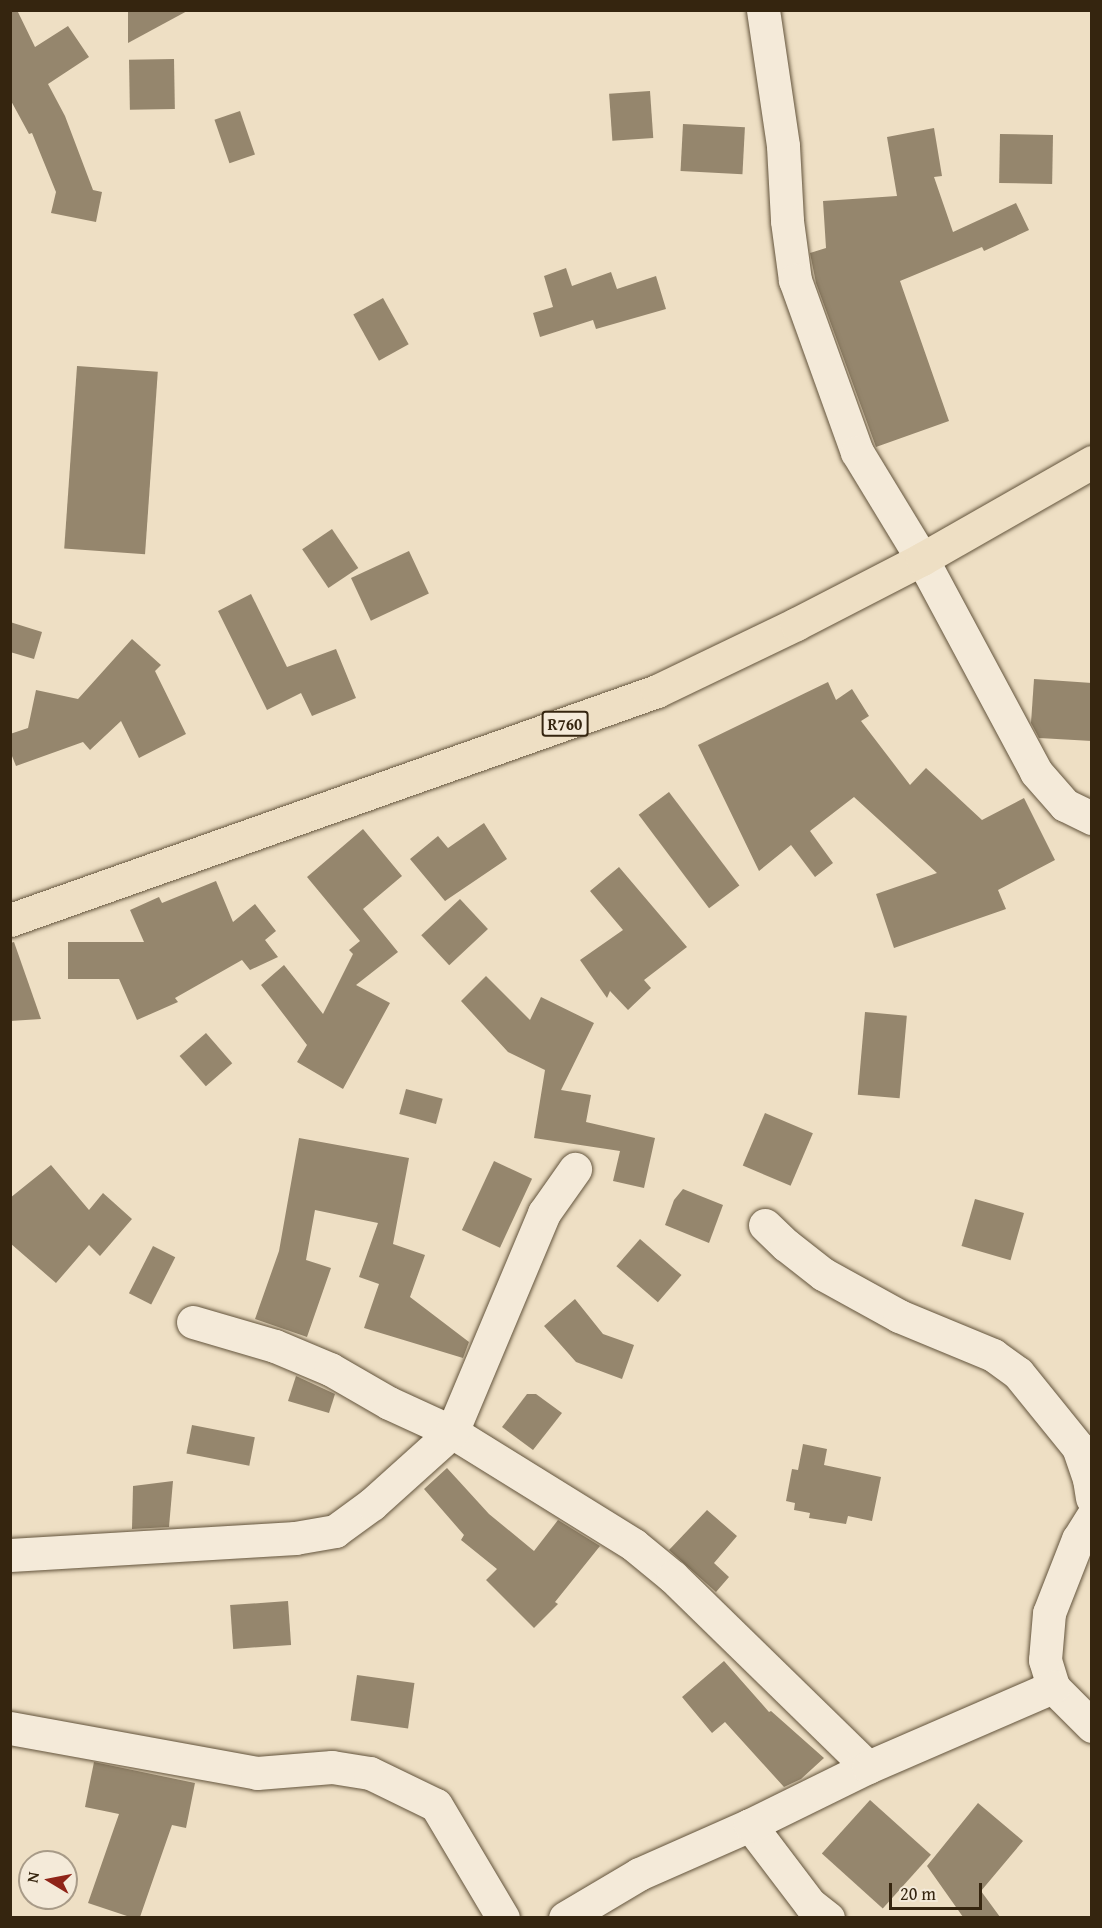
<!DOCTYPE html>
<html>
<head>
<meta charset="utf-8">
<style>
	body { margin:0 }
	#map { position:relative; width:1102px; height:1928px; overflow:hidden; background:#eedfc4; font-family:"Gentium Book Plus",serif }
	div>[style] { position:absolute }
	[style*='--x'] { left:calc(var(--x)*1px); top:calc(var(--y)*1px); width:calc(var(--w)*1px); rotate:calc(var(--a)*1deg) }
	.building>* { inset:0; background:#95866d; transform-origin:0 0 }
	.roads { filter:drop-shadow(0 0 2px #63543c) drop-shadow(0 0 2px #63543c) }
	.minor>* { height:33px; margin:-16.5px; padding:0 16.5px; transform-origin:16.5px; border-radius:16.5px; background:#f4ead9 }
	.major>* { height:33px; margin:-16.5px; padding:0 16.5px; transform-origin:16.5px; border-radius:16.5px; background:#eedfc4 }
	span { translate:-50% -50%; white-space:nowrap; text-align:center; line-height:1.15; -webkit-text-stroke:6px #f4ead9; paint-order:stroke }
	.shield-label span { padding:2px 4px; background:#f4ead9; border:2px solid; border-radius:4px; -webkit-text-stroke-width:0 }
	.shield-label { font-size:16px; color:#35250f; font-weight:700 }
	.frame { position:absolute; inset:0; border:12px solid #35250f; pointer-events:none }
	.north { position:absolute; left:18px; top:1850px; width:60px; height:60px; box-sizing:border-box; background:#f4ead9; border:2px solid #a89b88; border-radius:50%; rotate:280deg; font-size:16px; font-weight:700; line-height:24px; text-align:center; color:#35250f }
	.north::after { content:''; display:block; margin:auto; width:21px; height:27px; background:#8f2418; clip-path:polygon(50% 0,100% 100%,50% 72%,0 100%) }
	.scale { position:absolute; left:889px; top:1883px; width:93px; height:27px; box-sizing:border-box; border:3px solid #35250f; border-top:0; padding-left:8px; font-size:18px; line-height:21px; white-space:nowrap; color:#35250f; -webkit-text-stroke:4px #f4ead9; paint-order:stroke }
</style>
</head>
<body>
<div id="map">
	<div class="building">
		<i style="clip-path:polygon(10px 10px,17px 10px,35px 47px,68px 26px,89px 57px,48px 84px,65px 116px,93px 190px,102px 192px,96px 222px,51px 213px,56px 192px,32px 133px,29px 134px,10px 99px)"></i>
		<i style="clip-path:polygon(128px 10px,189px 10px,128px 43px)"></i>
		<i style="left:174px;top:59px;width:50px;height:45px;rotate:89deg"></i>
		<i style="left:650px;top:91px;width:47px;height:41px;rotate:86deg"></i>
		<i style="left:240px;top:111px;width:46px;height:27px;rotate:71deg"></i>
		<i style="left:683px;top:124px;width:62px;height:47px;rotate:3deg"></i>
		<i style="clip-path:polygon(934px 128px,942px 176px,934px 177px,953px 232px,1016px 203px,1029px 230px,984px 251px,982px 247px,900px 281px,949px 421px,876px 447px,816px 283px,810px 253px,826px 248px,823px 201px,897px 196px,887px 137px)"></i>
		<i style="left:1000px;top:134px;width:53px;height:49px;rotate:1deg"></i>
		<i style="clip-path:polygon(566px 268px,572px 286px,611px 272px,617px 289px,656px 276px,666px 309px,596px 329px,593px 320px,540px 337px,533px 313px,553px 307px,544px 276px)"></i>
		<i style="left:383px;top:298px;width:53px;height:34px;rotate:61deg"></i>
		<i style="left:77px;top:366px;width:81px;height:183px;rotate:4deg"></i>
		<i style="left:332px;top:529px;width:47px;height:36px;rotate:56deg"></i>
		<i style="left:409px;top:551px;width:47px;height:64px;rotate:65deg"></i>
		<i style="clip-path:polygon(251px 594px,287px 667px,336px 649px,356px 698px,312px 716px,301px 693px,267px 710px,218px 611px)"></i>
		<i style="clip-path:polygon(10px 622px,42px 632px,34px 659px,10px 652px)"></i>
		<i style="clip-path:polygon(132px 639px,161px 665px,155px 671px,186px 734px,139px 758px,121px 721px,90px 750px,83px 742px,16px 766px,10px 751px,10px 734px,28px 728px,36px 690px,78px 699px)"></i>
		<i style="clip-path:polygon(1034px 679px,1092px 683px,1092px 741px,1039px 738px,1031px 723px)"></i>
		<i style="clip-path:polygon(828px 682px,836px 700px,852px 689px,869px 716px,861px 721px,910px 785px,926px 768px,982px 820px,1024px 798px,1055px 860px,998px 890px,1006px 909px,894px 948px,876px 894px,937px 873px,854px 797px,810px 831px,833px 863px,815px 877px,791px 845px,759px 871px,698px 745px)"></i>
		<i style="left:669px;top:792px;width:117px;height:38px;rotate:53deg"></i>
		<i style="clip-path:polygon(484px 823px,507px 859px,445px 901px,410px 859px,438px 836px,448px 848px)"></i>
		<i style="clip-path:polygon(363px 829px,402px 876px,363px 909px,398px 952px,356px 985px,390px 1003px,343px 1089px,297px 1062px,307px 1045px,261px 985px,284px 965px,323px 1014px,353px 954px,349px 950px,360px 941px,307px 877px)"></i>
		<i style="clip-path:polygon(619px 867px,687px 947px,644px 980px,651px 988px,628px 1010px,610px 991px,607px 998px,580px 960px,623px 930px,590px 891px)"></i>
		<i style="clip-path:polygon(216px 881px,233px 922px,255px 904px,276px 931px,265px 940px,278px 957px,250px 970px,242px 960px,175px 998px,178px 1002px,137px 1020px,119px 979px,68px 979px,68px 942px,144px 942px,130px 910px,159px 897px,162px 903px)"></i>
		<i style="left:460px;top:899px;width:41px;height:53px;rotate:47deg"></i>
		<i style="clip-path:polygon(14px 942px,41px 1019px,10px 1021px,10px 943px)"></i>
		<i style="clip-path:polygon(486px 976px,530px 1020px,541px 997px,594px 1023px,561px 1090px,591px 1095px,586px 1122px,655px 1138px,644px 1188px,613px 1181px,620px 1151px,534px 1138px,545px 1070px,508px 1052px,461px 1001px)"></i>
		<i style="left:865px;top:1012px;width:42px;height:83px;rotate:5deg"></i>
		<i style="left:206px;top:1033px;width:40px;height:35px;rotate:49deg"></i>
		<i style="left:406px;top:1089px;width:38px;height:26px;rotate:15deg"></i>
		<i style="left:765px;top:1113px;width:52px;height:57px;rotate:23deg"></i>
		<i style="clip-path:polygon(299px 1138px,409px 1158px,393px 1244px,425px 1255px,410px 1297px,469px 1342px,463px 1358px,364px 1328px,379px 1284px,359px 1277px,378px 1223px,315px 1210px,306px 1260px,331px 1268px,307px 1337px,255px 1319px,279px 1251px)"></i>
		<i style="left:494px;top:1161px;width:42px;height:76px;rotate:25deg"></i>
		<i style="clip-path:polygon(51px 1165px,89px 1210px,103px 1193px,132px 1219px,100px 1256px,89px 1245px,56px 1283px,10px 1243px,10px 1198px)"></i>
		<i style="clip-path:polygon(683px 1189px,723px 1205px,709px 1243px,665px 1225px,674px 1200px)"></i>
		<i style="left:975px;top:1199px;width:51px;height:49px;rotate:16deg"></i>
		<i style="left:640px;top:1239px;width:55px;height:36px;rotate:41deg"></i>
		<i style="left:153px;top:1246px;width:25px;height:53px;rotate:27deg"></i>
		<i style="clip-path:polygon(575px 1299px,603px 1334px,634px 1345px,622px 1379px,576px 1362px,544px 1326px)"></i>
		<i style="clip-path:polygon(296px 1376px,335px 1394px,329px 1413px,288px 1401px)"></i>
		<i style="clip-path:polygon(527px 1394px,536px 1394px,562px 1413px,533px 1450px,502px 1427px)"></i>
		<i style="left:192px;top:1425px;width:64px;height:29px;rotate:11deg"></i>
		<i style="clip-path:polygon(803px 1444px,827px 1449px,824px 1465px,881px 1477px,872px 1521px,848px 1516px,846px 1524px,809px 1518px,810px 1513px,794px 1510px,795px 1503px,786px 1501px,792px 1469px,798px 1470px)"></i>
		<i style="clip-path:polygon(447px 1468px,489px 1514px,534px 1551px,558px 1520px,600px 1546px,555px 1602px,558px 1604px,534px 1628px,486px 1580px,497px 1569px,461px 1540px,464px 1535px,424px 1489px)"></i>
		<i style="clip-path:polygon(173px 1481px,169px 1527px,132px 1529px,133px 1486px)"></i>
		<i style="clip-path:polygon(707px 1510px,737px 1536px,714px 1563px,729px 1577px,716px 1592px,669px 1550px)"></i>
		<i style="left:288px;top:1601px;width:44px;height:58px;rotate:86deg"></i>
		<i style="clip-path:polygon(724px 1661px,769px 1712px,771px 1711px,824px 1758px,801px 1779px,784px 1787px,725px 1722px,712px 1733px,682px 1697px)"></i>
		<i style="left:357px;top:1675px;width:58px;height:46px;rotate:8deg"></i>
		<i style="clip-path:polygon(94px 1762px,195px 1783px,186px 1828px,172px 1825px,140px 1917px,130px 1917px,88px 1903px,119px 1814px,85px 1807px)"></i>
		<i style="left:870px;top:1800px;width:82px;height:72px;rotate:42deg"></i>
		<i style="clip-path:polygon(978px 1803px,1023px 1841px,981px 1891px,1000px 1917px,963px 1917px,927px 1866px)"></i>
	</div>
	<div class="roads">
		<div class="minor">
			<i style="--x:763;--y:10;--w:137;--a:81.6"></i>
			<i style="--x:783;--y:146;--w:75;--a:86.9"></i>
			<i style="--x:787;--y:221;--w:60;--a:82.3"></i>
			<i style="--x:795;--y:280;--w:183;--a:70.2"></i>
			<i style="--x:857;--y:452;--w:125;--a:58.7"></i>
			<i style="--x:922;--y:559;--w:242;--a:61.8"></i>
			<i style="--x:1036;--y:772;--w:44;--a:48.7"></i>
			<i style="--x:1065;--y:805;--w:30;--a:26"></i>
			<i style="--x:765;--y:1225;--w:29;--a:44"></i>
			<i style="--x:786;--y:1245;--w:47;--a:38.1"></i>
			<i style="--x:823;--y:1274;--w:87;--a:28.9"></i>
			<i style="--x:899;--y:1316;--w:102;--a:22.5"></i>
			<i style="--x:993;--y:1355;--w:31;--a:36"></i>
			<i style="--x:1018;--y:1373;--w:95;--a:51"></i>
			<i style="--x:1078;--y:1447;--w:34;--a:71"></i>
			<i style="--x:1089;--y:1479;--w:19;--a:81"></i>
			<i style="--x:193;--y:1322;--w:85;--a:16.3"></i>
			<i style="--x:275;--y:1346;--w:60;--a:22.7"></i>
			<i style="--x:330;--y:1369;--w:68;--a:30"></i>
			<i style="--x:389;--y:1403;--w:69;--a:24.7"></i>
			<i style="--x:452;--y:1432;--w:214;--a:31.8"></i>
			<i style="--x:634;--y:1545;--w:50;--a:39.4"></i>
			<i style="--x:673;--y:1577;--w:272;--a:44.3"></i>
			<i style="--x:1092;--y:1517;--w:26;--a:122"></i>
			<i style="--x:1078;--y:1539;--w:79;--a:111.4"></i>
			<i style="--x:1049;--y:1613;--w:47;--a:94.9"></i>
			<i style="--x:1045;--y:1660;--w:28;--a:73"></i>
			<i style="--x:1053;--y:1687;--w:55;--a:45"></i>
			<i style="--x:10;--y:1555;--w:286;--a:-3.4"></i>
			<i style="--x:295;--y:1538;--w:41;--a:-9.9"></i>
			<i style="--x:335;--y:1531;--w:46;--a:-36.1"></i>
			<i style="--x:372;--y:1504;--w:108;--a:-42"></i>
			<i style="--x:452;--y:1432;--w:238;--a:-67.2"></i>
			<i style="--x:544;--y:1213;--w:54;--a:-54.8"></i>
			<i style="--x:10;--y:1728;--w:251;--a:10.3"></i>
			<i style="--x:257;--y:1773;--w:75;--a:-4.6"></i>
			<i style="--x:332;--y:1767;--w:38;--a:9"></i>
			<i style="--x:370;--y:1773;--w:73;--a:25.9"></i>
			<i style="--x:436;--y:1805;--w:131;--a:59.3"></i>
			<i style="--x:750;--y:1825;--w:99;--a:52.8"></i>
			<i style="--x:810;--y:1904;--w:23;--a:38"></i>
			<i style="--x:565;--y:1918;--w:86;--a:-30.7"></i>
			<i style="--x:639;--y:1874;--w:121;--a:-23.8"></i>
			<i style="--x:750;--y:1825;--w:131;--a:-26.2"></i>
			<i style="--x:868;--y:1767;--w:202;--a:-23.4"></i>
		</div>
		<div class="major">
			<i style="--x:10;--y:920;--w:686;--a:-19.49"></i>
			<i style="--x:657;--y:691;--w:154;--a:-25.7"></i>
			<i style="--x:796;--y:624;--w:142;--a:-27.3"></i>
			<i style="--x:922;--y:559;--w:196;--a:-29.7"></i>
		</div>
	</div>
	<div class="shield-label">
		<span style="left:565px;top:724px">R760</span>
	</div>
	<div class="frame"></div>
	<div class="north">N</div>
	<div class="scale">20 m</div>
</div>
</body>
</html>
